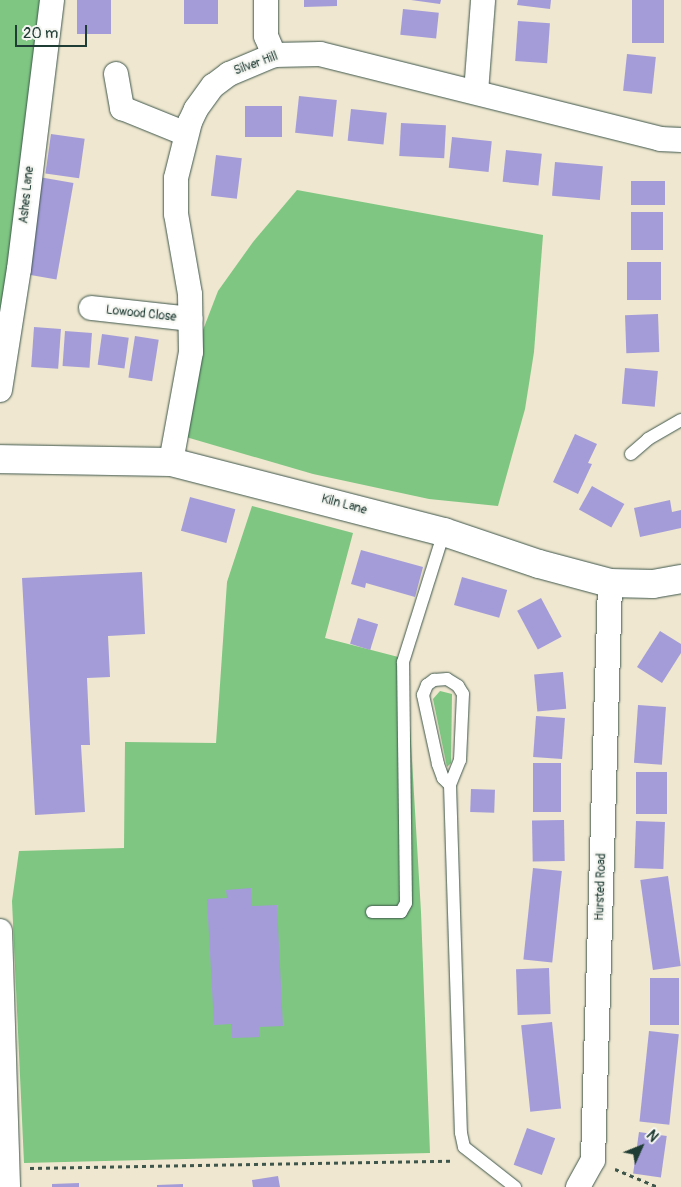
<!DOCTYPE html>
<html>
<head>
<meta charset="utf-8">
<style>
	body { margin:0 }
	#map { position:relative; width:681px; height:1187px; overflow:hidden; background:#efe7cf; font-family:Pangolin,sans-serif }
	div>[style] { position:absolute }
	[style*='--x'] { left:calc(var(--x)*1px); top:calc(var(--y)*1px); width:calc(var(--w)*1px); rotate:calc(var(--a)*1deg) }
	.green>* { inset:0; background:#7ec682 }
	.building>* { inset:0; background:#a49cd9; transform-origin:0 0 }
	.path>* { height:3px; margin-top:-1.5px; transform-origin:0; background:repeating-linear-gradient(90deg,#3e564b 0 4px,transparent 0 8px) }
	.roads { filter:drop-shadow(0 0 1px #3e564b) drop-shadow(0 0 1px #3e564b) }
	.service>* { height:12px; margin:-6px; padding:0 6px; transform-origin:6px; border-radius:6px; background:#fff }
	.minor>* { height:24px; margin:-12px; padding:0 12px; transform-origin:12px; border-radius:12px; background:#fff }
	.secondary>* { height:28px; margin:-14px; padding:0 14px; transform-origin:14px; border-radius:14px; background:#fff }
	span { translate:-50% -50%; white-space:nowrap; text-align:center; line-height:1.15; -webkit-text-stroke:4px #f6f6f2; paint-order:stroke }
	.street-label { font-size:12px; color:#1f3d34 }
	.north { position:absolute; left:616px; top:1122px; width:50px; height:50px; -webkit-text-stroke:4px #f6f6f2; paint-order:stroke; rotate:46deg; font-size:14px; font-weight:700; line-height:20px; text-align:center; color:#1f3d34 }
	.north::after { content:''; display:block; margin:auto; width:18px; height:22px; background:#1f3d34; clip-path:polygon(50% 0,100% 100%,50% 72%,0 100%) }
	.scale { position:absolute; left:15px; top:25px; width:72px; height:22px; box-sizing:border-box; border:2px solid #1f3d34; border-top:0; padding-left:6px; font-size:15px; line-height:18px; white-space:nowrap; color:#1f3d34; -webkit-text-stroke:4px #f6f6f2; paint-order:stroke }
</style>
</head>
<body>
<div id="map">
	<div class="green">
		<i style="clip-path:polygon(0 0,46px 0,0 326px)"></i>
		<i style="clip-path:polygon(297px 190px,543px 235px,534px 352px,525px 409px,498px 506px,429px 499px,313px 474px,186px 437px,203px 330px,218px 291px,253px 242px)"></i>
		<i style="clip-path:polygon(252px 506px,353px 533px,325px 638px,406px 659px,421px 912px,430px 1153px,24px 1163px,12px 901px,19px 851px,124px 848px,125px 742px,216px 743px,227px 582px)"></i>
		<i style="clip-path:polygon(440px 691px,452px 694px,451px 763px,447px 767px,433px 699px)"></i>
	</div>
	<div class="building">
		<i style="left:77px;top:0;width:34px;height:34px"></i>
		<i style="left:184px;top:0;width:34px;height:24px"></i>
		<i style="clip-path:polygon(304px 0,337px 0,337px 6px,304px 7px)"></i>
		<i style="clip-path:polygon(411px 0,441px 0,440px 4px)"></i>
		<i style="clip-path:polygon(518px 0,551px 0,550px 9px,517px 5px)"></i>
		<i style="left:632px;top:0;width:32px;height:43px"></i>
		<i style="left:403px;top:9px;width:36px;height:26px;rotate:6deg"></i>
		<i style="left:518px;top:21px;width:32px;height:40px;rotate:4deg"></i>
		<i style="left:627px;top:54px;width:29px;height:37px;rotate:6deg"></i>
		<i style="left:299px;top:96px;width:38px;height:37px;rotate:6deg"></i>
		<i style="left:245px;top:106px;width:37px;height:31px"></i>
		<i style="left:351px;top:109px;width:36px;height:32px;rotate:6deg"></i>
		<i style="left:401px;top:123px;width:45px;height:33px;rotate:3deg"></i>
		<i style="left:51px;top:134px;width:34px;height:40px;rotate:8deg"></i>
		<i style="left:452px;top:137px;width:40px;height:31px;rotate:6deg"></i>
		<i style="left:506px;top:150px;width:36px;height:32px;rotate:6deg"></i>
		<i style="left:216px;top:155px;width:26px;height:41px;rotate:7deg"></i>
		<i style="left:555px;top:162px;width:48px;height:34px;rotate:5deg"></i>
		<i style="left:39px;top:177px;width:35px;height:98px;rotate:10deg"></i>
		<i style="left:631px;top:181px;width:34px;height:24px"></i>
		<i style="left:631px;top:212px;width:32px;height:38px"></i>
		<i style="left:627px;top:262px;width:34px;height:38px"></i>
		<i style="left:658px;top:314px;width:38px;height:33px;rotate:88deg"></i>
		<i style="left:34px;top:327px;width:27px;height:40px;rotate:4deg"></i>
		<i style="left:65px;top:331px;width:27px;height:35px;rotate:4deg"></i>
		<i style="left:102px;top:334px;width:27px;height:31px;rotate:8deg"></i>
		<i style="left:135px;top:336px;width:24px;height:42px;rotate:9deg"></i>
		<i style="left:625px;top:368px;width:33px;height:36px;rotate:5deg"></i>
		<i style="clip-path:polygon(575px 434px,597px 444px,588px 463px,592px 464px,578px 494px,553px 482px)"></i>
		<i style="left:592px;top:486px;width:37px;height:27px;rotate:29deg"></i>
		<i style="left:190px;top:497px;width:47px;height:35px;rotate:15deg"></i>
		<i style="clip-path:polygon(670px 500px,672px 512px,681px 510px,681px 528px,640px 537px,634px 508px)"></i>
		<i style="clip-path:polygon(361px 550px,423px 567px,415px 597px,366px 583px,365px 588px,351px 584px)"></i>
		<i style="clip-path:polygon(142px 572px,145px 634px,108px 636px,110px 677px,87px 678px,90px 745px,81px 745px,85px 812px,35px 815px,22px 578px)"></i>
		<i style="left:462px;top:577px;width:47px;height:29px;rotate:16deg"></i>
		<i style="left:541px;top:598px;width:44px;height:27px;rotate:62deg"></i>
		<i style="left:358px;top:618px;width:21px;height:27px;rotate:17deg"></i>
		<i style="clip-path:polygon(660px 631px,681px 644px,681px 653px,662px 683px,637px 667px)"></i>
		<i style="left:563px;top:672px;width:37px;height:29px;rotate:85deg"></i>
		<i style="left:638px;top:705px;width:28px;height:58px;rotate:4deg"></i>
		<i style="left:536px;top:716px;width:29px;height:41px;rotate:4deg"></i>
		<i style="left:561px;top:763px;width:49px;height:28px;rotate:90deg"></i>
		<i style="left:636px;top:772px;width:31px;height:42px"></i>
		<i style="left:471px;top:789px;width:24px;height:23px;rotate:2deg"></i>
		<i style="left:564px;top:820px;width:41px;height:32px;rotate:89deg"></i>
		<i style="left:636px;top:821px;width:29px;height:47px;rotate:2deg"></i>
		<i style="left:533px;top:868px;width:29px;height:92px;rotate:6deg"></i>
		<i style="left:668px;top:876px;width:91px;height:28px;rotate:82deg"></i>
		<i style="clip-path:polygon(251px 888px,252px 906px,277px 905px,283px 1026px,259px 1027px,260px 1037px,232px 1038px,231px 1024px,214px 1025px,207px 899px,227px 898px,226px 890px)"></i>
		<i style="left:549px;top:968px;width:46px;height:33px;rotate:88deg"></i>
		<i style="left:650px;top:978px;width:29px;height:47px"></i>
		<i style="left:552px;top:1022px;width:87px;height:31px;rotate:84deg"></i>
		<i style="left:649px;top:1031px;width:30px;height:91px;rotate:6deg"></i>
		<i style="left:527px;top:1128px;width:30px;height:39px;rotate:20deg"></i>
		<i style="left:639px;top:1132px;width:28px;height:42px;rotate:8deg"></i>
		<i style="clip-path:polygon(278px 1176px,280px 1187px,253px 1187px,252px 1180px)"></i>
		<i style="clip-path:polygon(79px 1183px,79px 1187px,52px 1187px,52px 1184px)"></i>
		<i style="clip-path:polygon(183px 1184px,183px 1187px,157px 1187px,157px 1185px)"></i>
	</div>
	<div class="path">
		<i style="--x:30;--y:1168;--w:421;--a:-1"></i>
		<i style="--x:615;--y:1169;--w:47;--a:22.7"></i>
	</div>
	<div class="roads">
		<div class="service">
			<i style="--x:631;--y:454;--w:23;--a:-41"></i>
			<i style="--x:648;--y:439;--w:38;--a:-30"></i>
			<i style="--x:450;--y:785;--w:10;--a:-135"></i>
			<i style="--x:443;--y:778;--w:15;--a:-110"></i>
			<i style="--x:438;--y:764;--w:71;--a:-102.3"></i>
			<i style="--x:423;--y:695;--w:11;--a:-68"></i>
			<i style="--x:427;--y:685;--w:9;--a:-36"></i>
			<i style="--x:434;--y:680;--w:13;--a:-4"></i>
			<i style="--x:447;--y:679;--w:13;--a:32"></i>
			<i style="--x:458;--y:686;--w:9;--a:58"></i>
			<i style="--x:463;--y:694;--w:66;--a:92.6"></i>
			<i style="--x:460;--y:760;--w:27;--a:112"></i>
			<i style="--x:450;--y:785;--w:348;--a:88.2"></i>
			<i style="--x:461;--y:1133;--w:14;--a:78"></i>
			<i style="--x:464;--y:1147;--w:65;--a:38.1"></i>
			<i style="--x:372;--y:912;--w:29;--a:0"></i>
			<i style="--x:401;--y:912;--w:10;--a:-61"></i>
			<i style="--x:406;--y:903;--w:241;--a:-90.7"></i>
			<i style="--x:403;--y:662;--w:136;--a:-72.5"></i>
		</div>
		<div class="minor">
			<i style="--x:266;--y:0;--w:36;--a:90"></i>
			<i style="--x:266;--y:36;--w:21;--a:67"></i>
			<i style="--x:116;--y:74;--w:35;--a:80"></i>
			<i style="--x:122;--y:108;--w:69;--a:22.1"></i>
			<i style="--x:476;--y:92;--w:92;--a:-85.6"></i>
			<i style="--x:91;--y:308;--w:100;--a:6.3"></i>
			<i style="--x:0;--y:390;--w:122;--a:-81.1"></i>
			<i style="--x:19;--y:269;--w:271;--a:-83"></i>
			<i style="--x:171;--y:462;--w:112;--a:-79.7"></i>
			<i style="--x:191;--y:352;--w:58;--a:-91"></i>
			<i style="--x:190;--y:294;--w:81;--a:-99.9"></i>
			<i style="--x:176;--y:214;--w:36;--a:-90"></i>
			<i style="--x:176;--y:178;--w:58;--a:-76"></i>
			<i style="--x:190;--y:122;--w:14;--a:-65"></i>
			<i style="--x:196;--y:109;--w:29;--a:-54"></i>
			<i style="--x:213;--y:86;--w:20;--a:-37"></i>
			<i style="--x:229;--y:74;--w:49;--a:-22.9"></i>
			<i style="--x:274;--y:55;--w:46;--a:-1.2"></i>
			<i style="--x:320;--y:54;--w:350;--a:14"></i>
			<i style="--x:660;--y:139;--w:21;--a:3"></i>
			<i style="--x:0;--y:931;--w:256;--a:88.2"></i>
			<i style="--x:578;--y:1187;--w:31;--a:-61"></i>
			<i style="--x:593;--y:1160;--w:577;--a:-88.31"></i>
		</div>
		<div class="secondary">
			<i style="--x:0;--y:459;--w:171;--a:1"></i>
			<i style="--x:171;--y:462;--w:282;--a:14.4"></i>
			<i style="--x:444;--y:532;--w:100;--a:18.6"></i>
			<i style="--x:539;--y:564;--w:73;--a:15"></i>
			<i style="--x:610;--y:583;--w:43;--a:1.3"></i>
			<i style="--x:653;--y:584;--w:28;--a:-10"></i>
		</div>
	</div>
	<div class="street-label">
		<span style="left:256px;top:64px;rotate:-20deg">Silver Hill</span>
		<span style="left:27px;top:195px;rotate:-84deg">Ashes Lane</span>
		<span style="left:141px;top:314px;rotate:6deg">Lowood Close</span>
		<span style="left:344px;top:505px;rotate:15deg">Kiln Lane</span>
		<span style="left:601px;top:887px;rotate:-88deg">Hursted Road</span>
	</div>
	<div class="north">N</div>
	<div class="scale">20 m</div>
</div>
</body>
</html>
